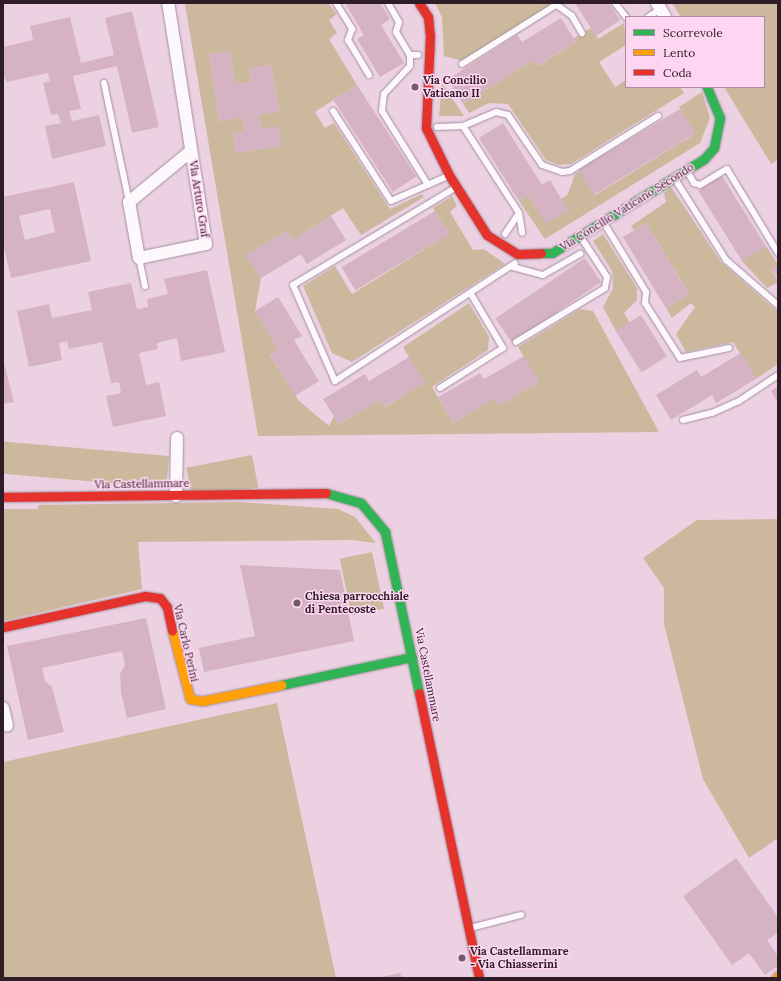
<!DOCTYPE html>
<html>
<head>
<meta charset="utf-8">
<style>
	body { margin:0 }
	#map { position:relative; width:781px; height:981px; overflow:hidden; background:#ecd1e3; font-family:Lora,serif }
	div>[style] { position:absolute }
	[style*='--x'] { left:calc(var(--x)*1px); top:calc(var(--y)*1px); width:calc(var(--w)*1px); rotate:calc(var(--a)*1deg) }
	.green>* { inset:0; background:#ccb99d; transform-origin:0 0 }
	.building>* { inset:0; background:#d5b3c3; transform-origin:0 0 }
	.roads { filter:drop-shadow(0 0 1px #a38f9d) drop-shadow(0 0 1px #a38f9d) }
	.lane>* { height:6px; margin:-3px; padding:0 3px; transform-origin:3px; border-radius:3px; background:#fcf8fb }
	.street>* { height:12px; margin:-6px; padding:0 6px; transform-origin:6px; border-radius:6px; background:#fcf8fb }
	.fast>* { height:9px; margin:-4.5px; padding:0 4.5px; transform-origin:4.5px; border-radius:4.5px; background:#30b455 }
	.slow>* { height:9px; margin:-4.5px; padding:0 4.5px; transform-origin:4.5px; border-radius:4.5px; background:#ff9f0a }
	.jam>* { height:9px; margin:-4.5px; padding:0 4.5px; transform-origin:4.5px; border-radius:4.5px; background:#e5322d }
	.dots>* { width:11px; height:11px; translate:-50% -50%; box-sizing:border-box; border:2px solid #ffd6f1; border-radius:50% }
	span { translate:-50% -50%; white-space:nowrap; text-align:center; line-height:1.15; -webkit-text-stroke:3px #ffd6f1; paint-order:stroke }
	.poi-label { font-size:11px; color:#2e1c28; font-weight:700 }
	.left { translate:0 -50%; text-align:left }
	.street-label { font-size:11px; color:#2e1c28 }
	.frame { position:absolute; inset:0; border:4px solid #2e1c28; pointer-events:none }
	.legend { position:absolute; left:625px; top:16px; width:140px; height:72px; box-sizing:border-box; background:#ffd6f1; border:1px solid #ab8ca1; margin:0; padding:5px 7px; list-style:none; font-size:12px; color:#2e1c28 }
	.legend li { display:flex; align-items:center; gap:8px; height:20px }
	.legend b { width:20px; border:1px solid #ab8ca1 }
</style>
</head>
<body>
<div id="map">
	<div class="green">
		<i style="clip-path:polygon(evenodd,328px 3px,337px 14px,329px 20px,337px 33px,329px 39px,357px 85px,315px 112px,325px 128px,334px 123px,390px 209px,422px 194px,424px 197px,361px 235px,343px 208px,293px 240px,287px 231px,247px 255px,261px 278px,255px 311px,278px 349px,270px 355px,299px 401px,329px 426px,334px 416px,339px 424px,380px 400px,385px 407px,424px 383px,403px 347px,469px 303px,489px 337px,488px 350px,432px 387px,453px 423px,494px 398px,499px 406px,539px 382px,518px 347px,580px 309px,593px 311px,659px 432px,258px 436px,185px 4px,328px 3px,230px 51px,235px 84px,251px 82px,249px 68px,271px 65px,279px 111px,258px 115px,261px 129px,282px 146px,236px 153px,233px 134px,245px 132px,242px 117px,219px 121px,209px 54px,230px 51px)"></i>
		<i style="clip-path:polygon(435px 3px,549px 3px,550px 5px,462px 61px,444px 56px,442px 17px)"></i>
		<i style="clip-path:polygon(672px 3px,778px 3px,778px 160px,771px 164px,724px 87px,764px 87px,764px 17px,681px 17px)"></i>
		<i style="clip-path:polygon(624px 23px,626px 45px,599px 62px,615px 87px,626px 80px,626px 87px,680px 87px,684px 93px,571px 164px,558px 165px,546px 160px,508px 104px,489px 103px,469px 113px,463px 104px,533px 60px,538px 66px,576px 42px,574px 38px,591px 28px,598px 39px)"></i>
		<i style="clip-path:polygon(442px 83px,464px 116px,439px 116px)"></i>
		<i style="clip-path:polygon(702px 92px,710px 118px,700px 143px,545px 239px,519px 201px,528px 195px,546px 223px,568px 210px,561px 199px,568px 194px,575px 174px,580px 171px,595px 195px,695px 134px,679px 107px)"></i>
		<i style="clip-path:polygon(671px 187px,721px 262px,778px 312px,778px 364px,756px 379px,733px 342px,686px 352px,676px 334px,695px 307px,691px 303px,672px 318px,666px 308px,689px 294px,646px 223px,634px 230px,631px 226px,666px 202px,664px 193px)"></i>
		<i style="clip-path:polygon(452px 196px,457px 206px,450px 212px,473px 250px,484px 249px,505px 264px,352px 362px,332px 353px,303px 286px,335px 266px,352px 294px,449px 234px,433px 208px)"></i>
		<i style="clip-path:polygon(603px 234px,637px 288px,637px 300px,624px 313px,630px 323px,616px 331px,603px 307px,613px 288px,612px 271px,593px 241px)"></i>
		<i style="clip-path:polygon(766px 246px,778px 265px,772px 269px,778px 282px,767px 288px,742px 261px)"></i>
		<i style="left:252px;top:455px;width:33px;height:67px;rotate:79deg"></i>
		<i style="left:169px;top:456px;width:32px;height:166px;rotate:95deg"></i>
		<i style="clip-path:polygon(238px 502px,338px 509px,355px 517px,376px 543px,351px 540px,138px 542px,142px 589px,3px 621px,3px 509px,38px 509px,38px 505px)"></i>
		<i style="clip-path:polygon(778px 519px,778px 838px,749px 858px,703px 779px,664px 624px,664px 588px,643px 558px,697px 520px)"></i>
		<i style="left:372px;top:552px;width:58px;height:33px;rotate:78deg"></i>
		<i style="clip-path:polygon(277px 703px,336px 978px,3px 978px,3px 762px)"></i>
	</div>
	<div class="building">
		<i style="clip-path:polygon(345px 3px,380px 3px,390px 19px,381px 25px,404px 63px,380px 77px,357px 39px,364px 35px)"></i>
		<i style="clip-path:polygon(575px 3px,609px 3px,620px 20px,596px 36px)"></i>
		<i style="clip-path:polygon(132px 11px,159px 127px,132px 133px,117px 66px,73px 76px,81px 109px,69px 111px,72px 121px,99px 115px,106px 146px,52px 159px,45px 126px,61px 123px,58px 114px,51px 115px,43px 83px,50px 81px,48px 73px,7px 82px,3px 74px,3px 47px,33px 40px,30px 26px,70px 17px,81px 63px,114px 55px,105px 18px)"></i>
		<i style="clip-path:polygon(561px 18px,576px 42px,537px 66px,533px 60px,463px 104px,448px 79px,517px 35px,522px 42px)"></i>
		<i style="clip-path:polygon(230px 51px,235px 84px,251px 82px,249px 68px,271px 65px,279px 112px,258px 115px,261px 129px,279px 126px,282px 146px,236px 153px,233px 134px,245px 132px,242px 117px,219px 121px,209px 54px)"></i>
		<i style="left:357px;top:85px;width:109px;height:28px;rotate:57deg"></i>
		<i style="left:680px;top:109px;width:29px;height:118px;rotate:59deg"></i>
		<i style="clip-path:polygon(503px 123px,542px 185px,550px 180px,568px 210px,546px 224px,528px 195px,519px 201px,479px 138px)"></i>
		<i style="left:722px;top:176px;width:83px;height:28px;rotate:58deg"></i>
		<i style="clip-path:polygon(evenodd,74px 182px,91px 261px,11px 278px,3px 242px,3px 197px,74px 182px,50px 209px,55px 232px,25px 240px,19px 216px,50px 209px)"></i>
		<i style="left:435px;top:211px;width:27px;height:109px;rotate:59deg"></i>
		<i style="clip-path:polygon(331px 216px,346px 240px,307px 264px,301px 254px,261px 278px,246px 255px,287px 231px,293px 240px)"></i>
		<i style="left:646px;top:223px;width:83px;height:27px;rotate:59deg"></i>
		<i style="left:585px;top:258px;width:29px;height:108px;rotate:56deg"></i>
		<i style="clip-path:polygon(778px 265px,778px 278px,772px 269px)"></i>
		<i style="clip-path:polygon(207px 270px,225px 352px,181px 361px,177px 338px,157px 343px,158px 349px,139px 353px,146px 385px,159px 382px,166px 416px,113px 427px,106px 396px,121px 393px,119px 382px,111px 383px,102px 342px,69px 349px,67px 341px,59px 343px,62px 360px,29px 367px,17px 311px,49px 304px,52px 318px,92px 310px,88px 292px,131px 283px,137px 309px,148px 307px,147px 299px,168px 294px,164px 279px)"></i>
		<i style="clip-path:polygon(278px 297px,302px 336px,294px 340px,319px 381px,295px 396px,270px 354px,278px 349px,255px 311px)"></i>
		<i style="left:641px;top:315px;width:49px;height:30px;rotate:58deg"></i>
		<i style="clip-path:polygon(741px 353px,756px 379px,716px 403px,712px 395px,671px 420px,656px 395px,697px 370px,701px 377px)"></i>
		<i style="clip-path:polygon(524px 356px,539px 382px,499px 406px,494px 398px,453px 423px,438px 397px,480px 373px,484px 379px)"></i>
		<i style="clip-path:polygon(409px 357px,425px 383px,384px 407px,380px 400px,339px 424px,323px 399px,365px 374px,369px 381px)"></i>
		<i style="clip-path:polygon(3px 359px,14px 402px,3px 404px)"></i>
		<i style="clip-path:polygon(778px 386px,778px 403px,771px 391px)"></i>
		<i style="clip-path:polygon(240px 565px,340px 570px,354px 641px,204px 672px,199px 648px,255px 636px)"></i>
		<i style="clip-path:polygon(146px 618px,166px 709px,127px 718px,121px 693px,120px 674px,125px 665px,122px 651px,42px 668px,45px 681px,52px 687px,64px 732px,28px 740px,7px 646px)"></i>
		<i style="clip-path:polygon(736px 858px,778px 917px,778px 933px,767px 940px,778px 956px,778px 966px,765px 975px,749px 953px,732px 965px,683px 896px)"></i>
		<i style="clip-path:polygon(400px 973px,402px 978px,381px 978px,381px 977px)"></i>
	</div>
	<div class="roads">
		<div class="lane">
			<i style="--x:336;--y:3;--w:31;--a:58"></i>
			<i style="--x:352;--y:29;--w:12;--a:110"></i>
			<i style="--x:348;--y:40;--w:41;--a:59"></i>
			<i style="--x:388;--y:3;--w:22;--a:60"></i>
			<i style="--x:399;--y:22;--w:10;--a:107"></i>
			<i style="--x:396;--y:32;--w:27;--a:59"></i>
			<i style="--x:410;--y:55;--w:8;--a:0"></i>
			<i style="--x:554;--y:3;--w:22;--a:36"></i>
			<i style="--x:572;--y:16;--w:20;--a:60"></i>
			<i style="--x:615;--y:3;--w:18;--a:52"></i>
			<i style="--x:648;--y:17;--w:15;--a:-32"></i>
			<i style="--x:410;--y:55;--w:11;--a:90"></i>
			<i style="--x:410;--y:66;--w:38;--a:133"></i>
			<i style="--x:384;--y:94;--w:17;--a:97"></i>
			<i style="--x:382;--y:111;--w:87;--a:58.1"></i>
			<i style="--x:462;--y:64;--w:111;--a:-32.1"></i>
			<i style="--x:104;--y:83;--w:122;--a:78.1"></i>
			<i style="--x:333;--y:111;--w:107;--a:57.2"></i>
			<i style="--x:391;--y:201;--w:62;--a:-23.7"></i>
			<i style="--x:463;--y:126;--w:103;--a:57.2"></i>
			<i style="--x:519;--y:213;--w:20;--a:81"></i>
			<i style="--x:437;--y:127;--w:26;--a:-2"></i>
			<i style="--x:463;--y:126;--w:36;--a:-23"></i>
			<i style="--x:496;--y:112;--w:12;--a:14"></i>
			<i style="--x:508;--y:115;--w:60;--a:55.8"></i>
			<i style="--x:542;--y:165;--w:21;--a:19"></i>
			<i style="--x:562;--y:172;--w:8;--a:-7"></i>
			<i style="--x:570;--y:171;--w:104;--a:-32"></i>
			<i style="--x:687;--y:171;--w:14;--a:60"></i>
			<i style="--x:694;--y:183;--w:6;--a:18"></i>
			<i style="--x:700;--y:185;--w:31;--a:-31"></i>
			<i style="--x:727;--y:169;--w:98;--a:58.7"></i>
			<i style="--x:675;--y:179;--w:96;--a:57.8"></i>
			<i style="--x:726;--y:260;--w:69;--a:40.9"></i>
			<i style="--x:455;--y:188;--w:189;--a:149.1"></i>
			<i style="--x:293;--y:285;--w:105;--a:66.4"></i>
			<i style="--x:335;--y:381;--w:215;--a:-33.2"></i>
			<i style="--x:607;--y:228;--w:75;--a:58.6"></i>
			<i style="--x:646;--y:292;--w:11;--a:95"></i>
			<i style="--x:645;--y:303;--w:65;--a:57.5"></i>
			<i style="--x:680;--y:358;--w:50;--a:-11.5"></i>
			<i style="--x:505;--y:234;--w:25;--a:-56"></i>
			<i style="--x:139;--y:258;--w:29;--a:78"></i>
			<i style="--x:513;--y:267;--w:31;--a:15"></i>
			<i style="--x:543;--y:275;--w:43;--a:-29.6"></i>
			<i style="--x:516;--y:342;--w:104;--a:-31.2"></i>
			<i style="--x:605;--y:288;--w:11;--a:-80"></i>
			<i style="--x:607;--y:277;--w:42;--a:-123.3"></i>
			<i style="--x:440;--y:388;--w:75;--a:-32.4"></i>
			<i style="--x:503;--y:348;--w:63;--a:-120.7"></i>
			<i style="--x:683;--y:420;--w:30;--a:-14"></i>
			<i style="--x:712;--y:413;--w:30;--a:-24"></i>
			<i style="--x:739;--y:401;--w:47;--a:-33.7"></i>
			<i style="--x:470;--y:928;--w:53;--a:-14.3"></i>
		</div>
		<div class="street">
			<i style="--x:168;--y:3;--w:5;--a:79"></i>
			<i style="--x:169;--y:8;--w:239;--a:81.1"></i>
			<i style="--x:206;--y:244;--w:68;--a:168.2"></i>
			<i style="--x:139;--y:258;--w:57;--a:-100.1"></i>
			<i style="--x:129;--y:202;--w:80;--a:-39.4"></i>
			<i style="--x:657;--y:3;--w:16;--a:60"></i>
			<i style="--x:176;--y:496;--w:58;--a:-89"></i>
			<i style="--x:3;--y:708;--w:18;--a:77"></i>
		</div>
		<div class="fast">
			<i style="--x:541;--y:253;--w:11;--a:0"></i>
			<i style="--x:552;--y:253;--w:179;--a:-31.7"></i>
			<i style="--x:704;--y:159;--w:15;--a:-48"></i>
			<i style="--x:714;--y:148;--w:31;--a:-79"></i>
			<i style="--x:720;--y:118;--w:34;--a:-113"></i>
			<i style="--x:326;--y:493;--w:36;--a:16"></i>
			<i style="--x:361;--y:503;--w:38;--a:50"></i>
			<i style="--x:385;--y:532;--w:165;--a:78.1"></i>
			<i style="--x:281;--y:685;--w:134;--a:-12.1"></i>
		</div>
		<div class="slow">
			<i style="--x:172;--y:630;--w:71;--a:75.4"></i>
			<i style="--x:190;--y:699;--w:12;--a:9"></i>
			<i style="--x:202;--y:701;--w:81;--a:-11.4"></i>
			<i style="--x:776;--y:978;--w:3;--a:-45"></i>
		</div>
		<div class="jam">
			<i style="--x:419;--y:3;--w:17;--a:57"></i>
			<i style="--x:428;--y:17;--w:19;--a:84"></i>
			<i style="--x:430;--y:36;--w:92;--a:92.5"></i>
			<i style="--x:426;--y:128;--w:52;--a:63.9"></i>
			<i style="--x:449;--y:175;--w:71;--a:57.7"></i>
			<i style="--x:487;--y:235;--w:36;--a:32"></i>
			<i style="--x:518;--y:254;--w:23;--a:-2"></i>
			<i style="--x:3;--y:497;--w:323;--a:-0.7"></i>
			<i style="--x:3;--y:627;--w:145;--a:-12.3"></i>
			<i style="--x:145;--y:596;--w:15;--a:8"></i>
			<i style="--x:160;--y:598;--w:11;--a:52"></i>
			<i style="--x:167;--y:607;--w:24;--a:78"></i>
			<i style="--x:419;--y:693;--w:291;--a:78.1"></i>
		</div>
	</div>
	<div class="dots">
		<i style="left:415px;top:87px;background:#705b69"></i>
		<i style="left:297px;top:603px;background:#705b69"></i>
		<i style="left:462px;top:958px;background:#705b69"></i>
	</div>
	<div class="poi-label">
		<span class="left" style="left:423px;top:87px">Via Concilio<br>Vaticano II</span>
		<span class="left" style="left:305px;top:603px">Chiesa parrocchiale<br>di Pentecoste</span>
		<span class="left" style="left:470px;top:958px">Via Castellammare<br>- Via Chiasserini</span>
	</div>
	<div class="street-label">
		<span style="left:199px;top:199px;rotate:81deg">Via Arturo Graf</span>
		<span style="left:627px;top:207px;rotate:-32deg">Via Concilio Vaticano Secondo</span>
		<span style="left:142px;top:484px;rotate:-1deg">Via Castellammare</span>
		<span style="left:186px;top:643px;rotate:77deg">Via Carlo Perini</span>
		<span style="left:428px;top:675px;rotate:79deg">Via Castellammare</span>
	</div>
	<div class="frame"></div>
	<ul class="legend">
	<li><b style="height:5px;background:#30b455"></b>Scorrevole</li>
	<li><b style="height:5px;background:#ff9f0a"></b>Lento</li>
	<li><b style="height:5px;background:#e5322d"></b>Coda</li>
	</ul>
</div>
</body>
</html>
